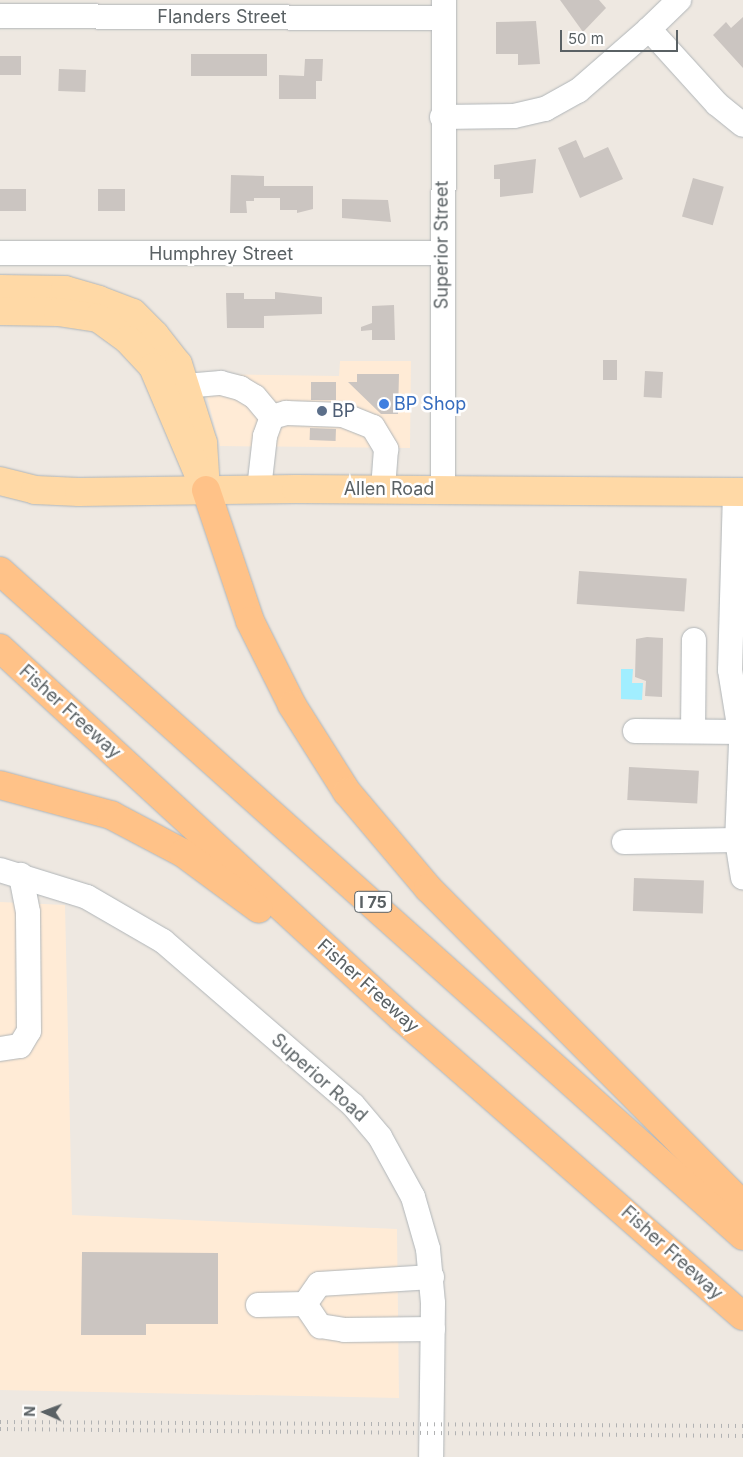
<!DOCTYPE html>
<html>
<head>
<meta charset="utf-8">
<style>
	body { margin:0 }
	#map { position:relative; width:743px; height:1457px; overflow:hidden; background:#eee8e1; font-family:Inter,sans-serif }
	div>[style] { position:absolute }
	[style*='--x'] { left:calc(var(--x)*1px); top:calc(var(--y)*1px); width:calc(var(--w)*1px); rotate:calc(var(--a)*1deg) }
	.commercial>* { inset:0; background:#ffebd6 }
	.water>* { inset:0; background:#a1eeff }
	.building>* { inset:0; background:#cbc5c1; transform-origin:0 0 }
	.roads { filter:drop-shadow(0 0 1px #b0b5b8) drop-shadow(0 0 1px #b0b5b8) }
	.minor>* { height:24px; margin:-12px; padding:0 12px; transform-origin:12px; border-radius:12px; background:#fff }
	.major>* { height:28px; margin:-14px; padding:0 14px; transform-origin:14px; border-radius:14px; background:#ffd9a6 }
	.highway>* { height:28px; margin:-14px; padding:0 14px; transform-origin:14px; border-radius:14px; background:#ffc288 }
	.rail>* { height:4px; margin-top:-2px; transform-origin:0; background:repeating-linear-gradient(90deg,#b1b2b3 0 1px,transparent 0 7px) }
	.dots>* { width:14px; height:14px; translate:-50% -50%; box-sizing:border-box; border:2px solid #fff; border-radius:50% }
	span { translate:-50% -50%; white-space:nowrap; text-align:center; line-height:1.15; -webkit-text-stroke:5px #fff; paint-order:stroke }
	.shield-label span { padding:1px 4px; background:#fff; border:1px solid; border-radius:4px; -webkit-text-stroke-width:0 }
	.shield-label { font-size:16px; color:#5a6164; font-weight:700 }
	.street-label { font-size:18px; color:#5a6164 }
	.shop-label { font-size:18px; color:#366cbe }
	.left { translate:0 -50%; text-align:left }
	.service-label { font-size:18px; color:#4e5e75 }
	.north { position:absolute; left:20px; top:1387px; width:50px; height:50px; -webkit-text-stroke:4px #fff; paint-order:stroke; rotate:272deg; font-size:14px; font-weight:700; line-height:20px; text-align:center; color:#5a6164 }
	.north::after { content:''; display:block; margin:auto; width:18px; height:22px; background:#5a6164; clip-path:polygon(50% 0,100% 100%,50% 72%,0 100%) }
	.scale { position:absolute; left:560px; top:30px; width:118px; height:22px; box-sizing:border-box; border:2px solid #5a6164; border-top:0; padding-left:6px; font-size:15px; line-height:18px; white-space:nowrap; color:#5a6164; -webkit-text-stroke:4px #fff; paint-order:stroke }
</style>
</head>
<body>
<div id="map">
	<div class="commercial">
		<i style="clip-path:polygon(340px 361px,411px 361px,410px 448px,220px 446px,201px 374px,339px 376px)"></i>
		<i style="clip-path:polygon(0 902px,65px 905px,72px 1215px,397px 1229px,399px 1398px,0 1390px)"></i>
	</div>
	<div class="water">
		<i style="clip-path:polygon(621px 669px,633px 669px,632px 683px,643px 683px,642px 700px,621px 699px)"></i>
	</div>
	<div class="building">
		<i style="clip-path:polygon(560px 0,599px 0,606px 8px,583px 32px)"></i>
		<i style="clip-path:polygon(743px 17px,743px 68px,713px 35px,726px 22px,731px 28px)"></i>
		<i style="clip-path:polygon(536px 21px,540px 64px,518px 65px,518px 54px,496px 54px,496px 22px)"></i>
		<i style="left:267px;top:54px;width:22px;height:76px;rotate:90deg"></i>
		<i style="left:0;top:56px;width:21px;height:19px"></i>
		<i style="clip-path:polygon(305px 59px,323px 59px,322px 81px,316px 81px,316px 99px,279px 99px,279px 75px,304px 76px)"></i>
		<i style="left:59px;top:69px;width:27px;height:22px;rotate:2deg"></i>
		<i style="clip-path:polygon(576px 140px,584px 158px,608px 147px,623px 179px,580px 198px,558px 148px)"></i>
		<i style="clip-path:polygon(536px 159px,533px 193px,500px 197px,500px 179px,494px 179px,494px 165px)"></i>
		<i style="clip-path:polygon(231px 175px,264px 176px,264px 186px,313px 186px,313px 209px,297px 213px,297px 210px,280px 210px,280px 198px,254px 198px,254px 201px,246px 201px,247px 213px,230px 213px)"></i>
		<i style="left:693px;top:178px;width:32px;height:40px;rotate:16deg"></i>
		<i style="left:0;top:189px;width:26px;height:22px"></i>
		<i style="left:98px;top:189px;width:27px;height:22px"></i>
		<i style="clip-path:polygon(342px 199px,388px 200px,391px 222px,342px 218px)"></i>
		<i style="clip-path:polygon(275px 292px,322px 297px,322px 314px,264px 316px,264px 328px,227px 328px,226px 293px,244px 293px,244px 299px,275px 299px)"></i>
		<i style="clip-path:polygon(394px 305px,395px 340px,372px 340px,372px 330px,361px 331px,361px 327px,372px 323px,372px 306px)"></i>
		<i style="left:603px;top:360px;width:14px;height:20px"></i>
		<i style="left:645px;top:371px;width:18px;height:26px;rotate:3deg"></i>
		<i style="clip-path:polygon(357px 374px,399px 374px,398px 414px,381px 414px,348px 382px,357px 382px)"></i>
		<i style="left:311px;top:382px;width:25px;height:18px"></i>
		<i style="left:310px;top:428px;width:26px;height:12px;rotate:2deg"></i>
		<i style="left:579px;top:571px;width:108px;height:33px;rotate:4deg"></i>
		<i style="clip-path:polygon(647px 637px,663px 638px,662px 697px,645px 696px,646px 681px,635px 677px,636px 639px)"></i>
		<i style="left:629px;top:767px;width:70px;height:33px;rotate:3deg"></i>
		<i style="left:634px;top:878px;width:70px;height:33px;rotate:2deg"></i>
		<i style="clip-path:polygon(82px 1252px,218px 1253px,218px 1324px,146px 1324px,146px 1335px,81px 1335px)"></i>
	</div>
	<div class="roads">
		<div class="minor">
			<i style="--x:0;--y:16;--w:444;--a:0.3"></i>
			<i style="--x:649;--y:29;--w:42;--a:-44"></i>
			<i style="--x:442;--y:117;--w:72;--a:-0.8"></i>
			<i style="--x:514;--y:116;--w:32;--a:-13"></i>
			<i style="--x:545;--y:109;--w:38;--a:-29"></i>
			<i style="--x:578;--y:91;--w:94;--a:-41.1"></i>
			<i style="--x:649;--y:29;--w:101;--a:47.8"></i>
			<i style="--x:717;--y:104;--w:33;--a:39"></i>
			<i style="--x:0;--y:253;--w:442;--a:0"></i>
			<i style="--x:185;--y:386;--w:36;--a:-5"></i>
			<i style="--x:221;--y:383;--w:20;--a:15"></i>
			<i style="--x:240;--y:388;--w:17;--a:31"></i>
			<i style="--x:255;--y:397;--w:26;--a:50"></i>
			<i style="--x:259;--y:489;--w:53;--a:-83.5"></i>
			<i style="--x:265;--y:436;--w:20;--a:-70"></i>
			<i style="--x:272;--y:417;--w:15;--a:-16"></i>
			<i style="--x:286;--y:413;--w:57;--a:2"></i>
			<i style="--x:343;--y:415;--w:32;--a:22"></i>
			<i style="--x:373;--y:427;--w:26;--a:59"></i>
			<i style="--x:386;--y:449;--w:40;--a:94.3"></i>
			<i style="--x:443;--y:489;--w:489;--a:-89.9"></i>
			<i style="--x:735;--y:492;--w:178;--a:91.6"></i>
			<i style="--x:730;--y:670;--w:63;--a:80.8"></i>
			<i style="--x:742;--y:718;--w:122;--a:92.3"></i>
			<i style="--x:737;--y:840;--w:38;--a:81"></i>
			<i style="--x:635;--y:731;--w:108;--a:0.5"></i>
			<i style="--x:693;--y:731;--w:91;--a:-89.4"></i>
			<i style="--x:624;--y:842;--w:113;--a:-1"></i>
			<i style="--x:0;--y:870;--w:91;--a:17.2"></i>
			<i style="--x:87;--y:897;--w:88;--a:30.1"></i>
			<i style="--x:163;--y:941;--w:251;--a:40.8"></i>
			<i style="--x:353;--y:1105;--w:42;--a:49.8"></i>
			<i style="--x:380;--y:1137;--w:68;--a:61.2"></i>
			<i style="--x:413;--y:1197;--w:54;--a:73.9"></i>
			<i style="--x:428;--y:1249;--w:54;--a:84.7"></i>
			<i style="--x:433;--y:1303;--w:154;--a:90.7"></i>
			<i style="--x:0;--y:1049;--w:20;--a:-9"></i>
			<i style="--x:20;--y:1046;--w:17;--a:-59"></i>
			<i style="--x:29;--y:1031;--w:119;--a:-90.5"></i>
			<i style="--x:28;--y:912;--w:38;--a:-101"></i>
			<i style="--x:432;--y:1277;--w:113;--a:176.5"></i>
			<i style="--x:319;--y:1284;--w:24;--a:125"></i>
			<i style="--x:305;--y:1304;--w:27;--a:56"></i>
			<i style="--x:320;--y:1326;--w:24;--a:9"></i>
			<i style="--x:344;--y:1330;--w:89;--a:-0.6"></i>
			<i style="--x:258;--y:1305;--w:47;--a:-1.2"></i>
		</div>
		<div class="major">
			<i style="--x:0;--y:289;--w:65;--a:0.9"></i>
			<i style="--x:65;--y:290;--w:35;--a:16"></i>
			<i style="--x:99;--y:300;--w:36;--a:21"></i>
			<i style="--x:133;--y:313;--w:31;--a:45"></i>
			<i style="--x:155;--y:335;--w:37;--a:52"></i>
			<i style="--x:178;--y:364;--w:83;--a:72.4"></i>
			<i style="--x:203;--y:443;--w:47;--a:86.3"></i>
			<i style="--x:0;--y:311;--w:58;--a:1"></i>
			<i style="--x:58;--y:312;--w:40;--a:8.5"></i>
			<i style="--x:98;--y:318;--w:37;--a:36"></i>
			<i style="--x:128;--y:340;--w:37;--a:47"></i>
			<i style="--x:153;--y:367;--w:123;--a:67"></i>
			<i style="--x:0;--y:481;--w:36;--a:14"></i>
			<i style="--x:35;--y:490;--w:44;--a:2.6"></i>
			<i style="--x:79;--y:492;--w:217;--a:-0.8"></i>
			<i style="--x:296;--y:489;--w:447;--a:0.4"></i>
		</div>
		<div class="highway">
			<i style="--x:206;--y:490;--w:138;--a:71.4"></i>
			<i style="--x:250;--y:621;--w:94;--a:63.4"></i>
			<i style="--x:292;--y:705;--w:103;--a:57.7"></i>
			<i style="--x:347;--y:792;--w:126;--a:49.8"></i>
			<i style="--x:428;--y:888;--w:447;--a:45.2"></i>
			<i style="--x:0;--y:571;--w:997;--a:41.83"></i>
			<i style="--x:0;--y:648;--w:545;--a:42.62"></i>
			<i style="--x:401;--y:1017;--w:454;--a:41.2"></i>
			<i style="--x:0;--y:785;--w:115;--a:15.1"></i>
			<i style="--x:111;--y:815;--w:81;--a:27.8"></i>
			<i style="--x:183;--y:853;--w:94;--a:36.4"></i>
		</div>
	</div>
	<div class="rail">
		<i style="--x:0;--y:1422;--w:743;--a:0.31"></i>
		<i style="--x:0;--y:1429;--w:743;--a:0.54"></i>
	</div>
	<div class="dots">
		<i style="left:384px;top:404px;background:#3f7fe0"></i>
		<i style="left:322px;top:411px;background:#5c6f8a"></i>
	</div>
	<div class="shield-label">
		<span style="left:373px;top:902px">I 75</span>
	</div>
	<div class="street-label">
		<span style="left:222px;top:17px">Flanders Street</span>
		<span style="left:442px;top:245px;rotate:-90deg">Superior Street</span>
		<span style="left:221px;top:254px">Humphrey Street</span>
		<span style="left:389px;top:489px">Allen Road</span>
		<span style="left:70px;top:712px;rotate:42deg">Fisher Freeway</span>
		<span style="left:368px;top:986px;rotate:42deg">Fisher Freeway</span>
		<span style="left:319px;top:1078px;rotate:42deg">Superior Road</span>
		<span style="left:672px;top:1253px;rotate:42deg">Fisher Freeway</span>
	</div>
	<div class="shop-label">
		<span class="left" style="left:394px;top:404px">BP Shop</span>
	</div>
	<div class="service-label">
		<span class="left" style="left:332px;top:411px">BP</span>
	</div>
	<div class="north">N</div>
	<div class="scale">50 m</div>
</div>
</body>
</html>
